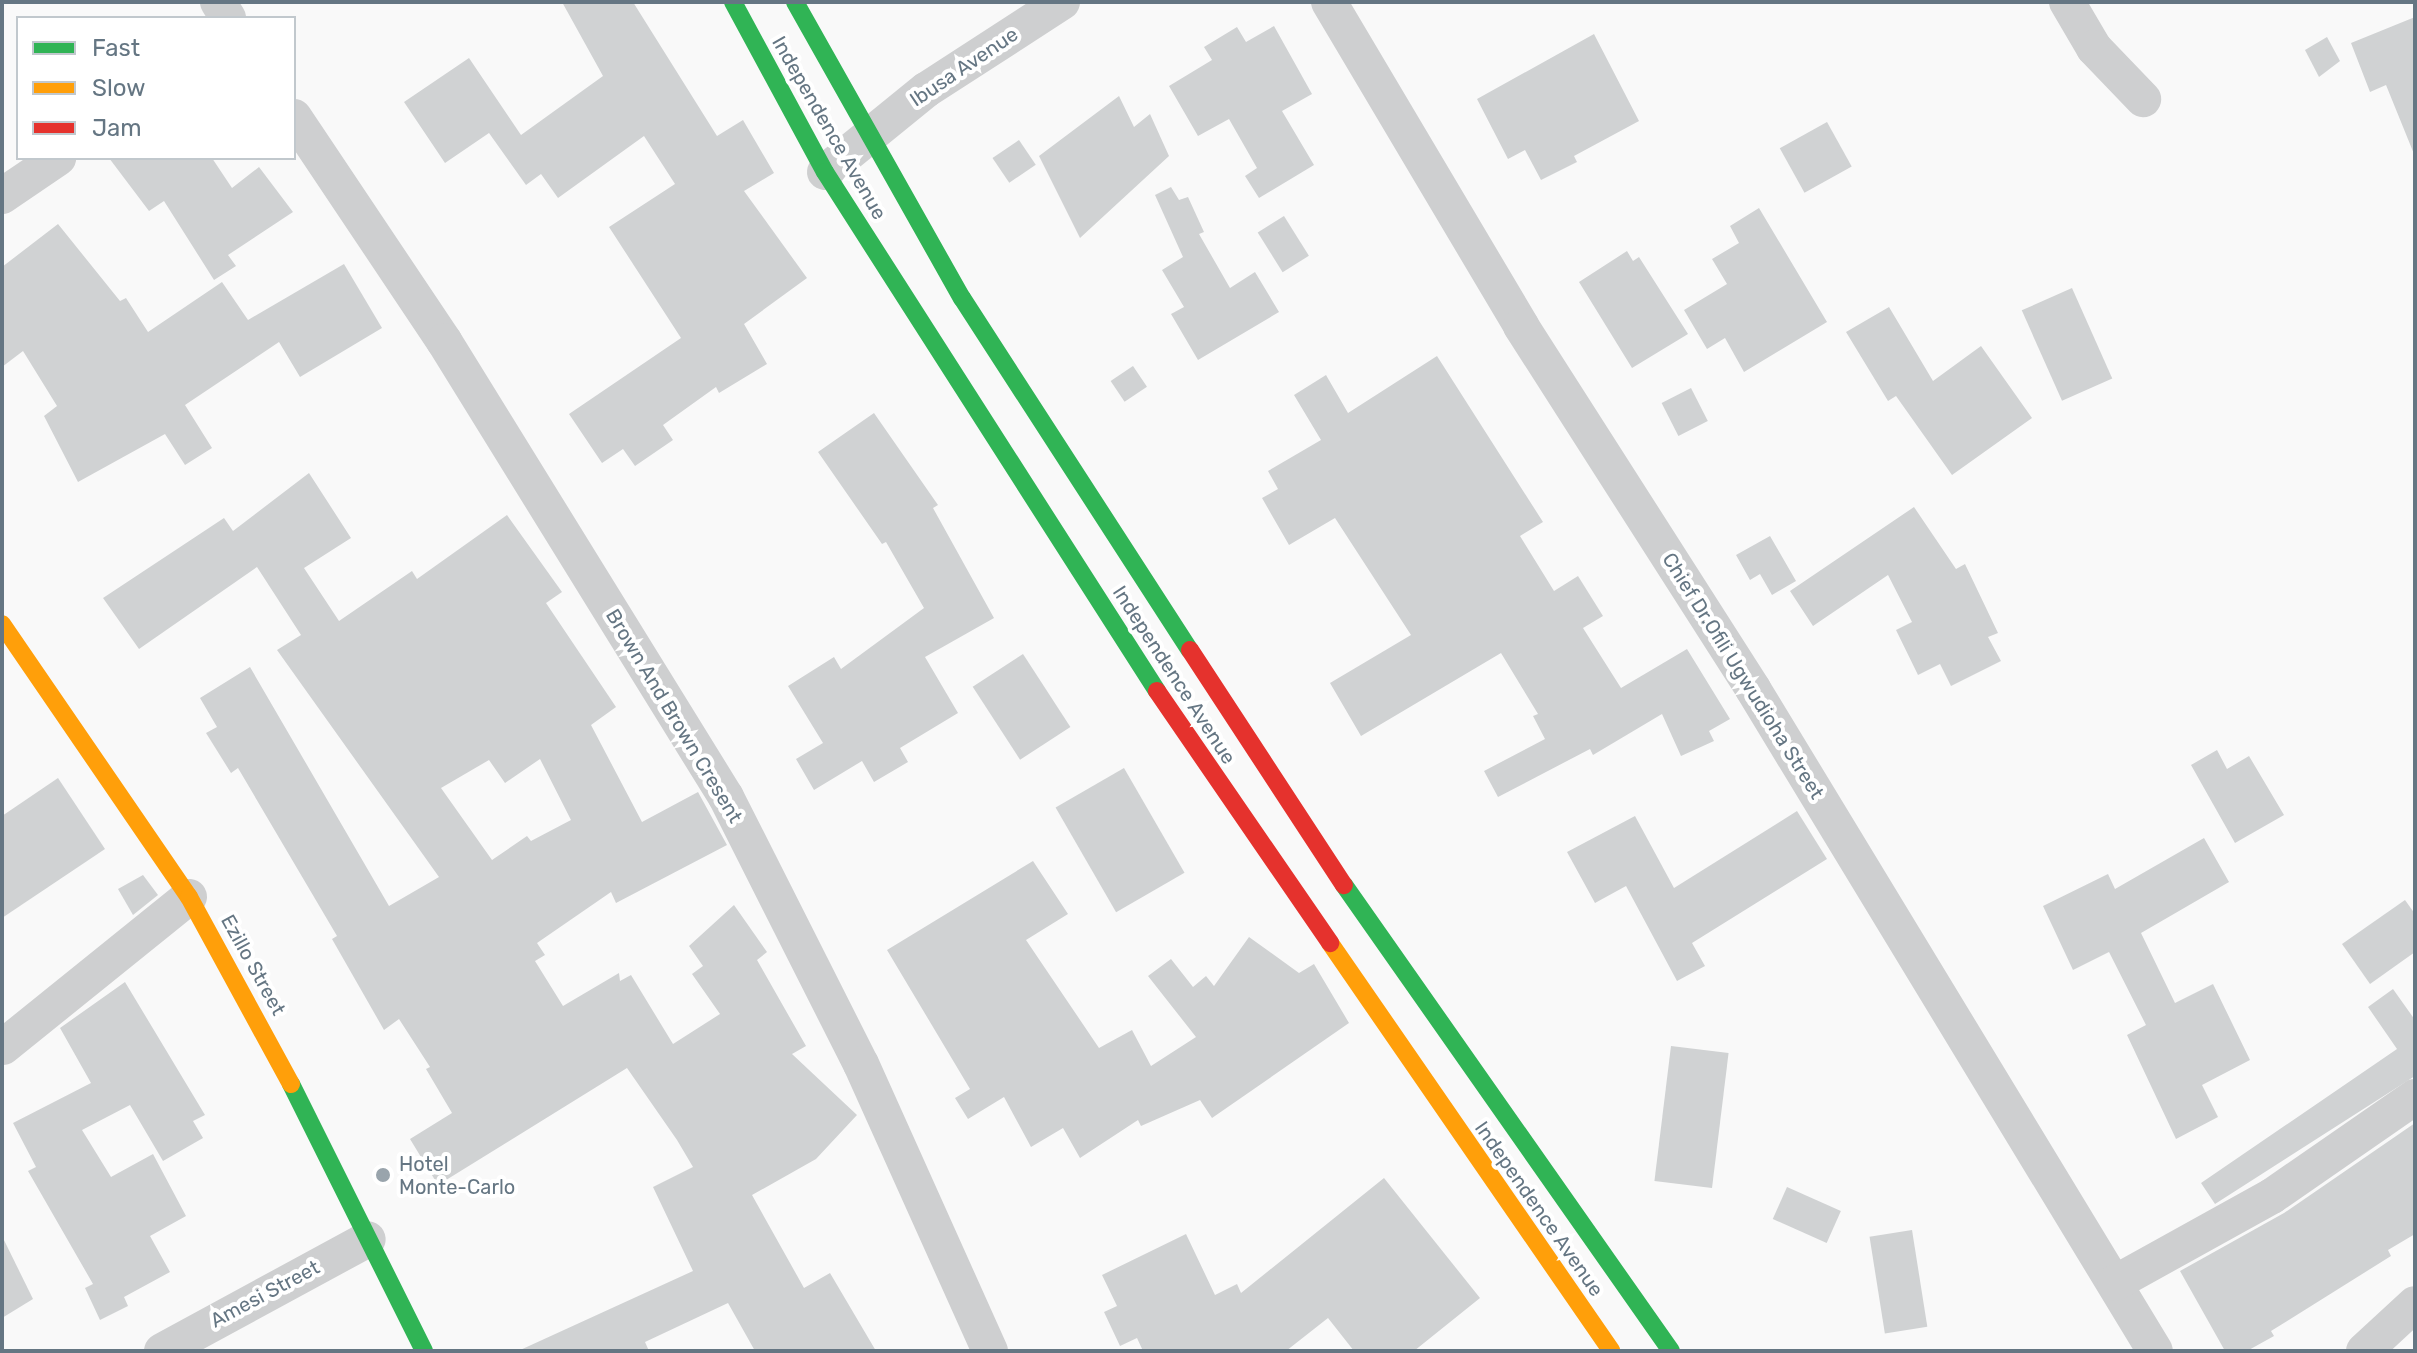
<!DOCTYPE html>
<html>
<head>
<meta charset="utf-8">
<style>
	body { margin:0 }
	#map { position:relative; width:2417px; height:1353px; overflow:hidden; background:#f9f9f9; font-family:Rubik,sans-serif }
	div>[style] { position:absolute }
	[style*='--x'] { left:calc(var(--x)*1px); top:calc(var(--y)*1px); width:calc(var(--w)*1px); rotate:calc(var(--a)*1deg) }
	.building>* { inset:0; background:#d0d2d3; transform-origin:0 0 }
	.street>* { height:36px; margin:-18px; padding:0 18px; transform-origin:18px; border-radius:18px; background:#cecfd0 }
	.fast>* { height:18px; margin:-9px; padding:0 9px; transform-origin:9px; border-radius:9px; background:#30b455 }
	.slow>* { height:18px; margin:-9px; padding:0 9px; transform-origin:9px; border-radius:9px; background:#ff9f0a }
	.jam>* { height:18px; margin:-9px; padding:0 9px; transform-origin:9px; border-radius:9px; background:#e5322d }
	.dots>* { width:22px; height:22px; translate:-50% -50%; box-sizing:border-box; border:4px solid #fff; border-radius:50% }
	span { translate:-50% -50%; white-space:nowrap; text-align:center; line-height:1.15; -webkit-text-stroke:8px #fff; paint-order:stroke }
	.street-label { font-size:20px; color:#657683 }
	.poi-label { font-size:20px; color:#657683 }
	.left { translate:0 -50%; text-align:left }
	.frame { position:absolute; inset:0; border:4px solid #657683; pointer-events:none }
	.legend { position:absolute; left:16px; top:16px; width:280px; height:144px; box-sizing:border-box; background:#fff; border:2px solid #c1c8cd; margin:0; padding:10px 14px; list-style:none; font-size:24px; color:#657683 }
	.legend li { display:flex; align-items:center; gap:16px; height:40px }
	.legend b { width:40px; border:2px solid #c1c8cd }
</style>
</head>
<body>
<div id="map">
	<div class="building">
		<i style="clip-path:polygon(562px 2px,633px 2px,717px 136px,743px 120px,774px 173px,744px 191px,807px 278px,744px 324px,767px 364px,719px 393px,716px 387px,663px 425px,673px 440px,635px 466px,623px 449px,602px 463px,569px 414px,681px 338px,609px 227px,675px 184px,644px 136px,558px 198px,541px 174px,526px 185px,489px 133px,445px 163px,404px 102px,469px 58px,521px 135px,603px 76px)"></i>
		<i style="clip-path:polygon(2415px 17px,2415px 154px,2414px 154px,2386px 85px,2370px 92px,2351px 43px)"></i>
		<i style="clip-path:polygon(1274px 26px,1312px 94px,1282px 111px,1314px 165px,1259px 198px,1245px 176px,1257px 168px,1229px 119px,1198px 136px,1169px 86px,1212px 60px,1204px 47px,1237px 27px,1246px 42px)"></i>
		<i style="clip-path:polygon(1594px 34px,1639px 121px,1574px 156px,1577px 162px,1541px 180px,1525px 150px,1508px 159px,1477px 99px)"></i>
		<i style="clip-path:polygon(2327px 37px,2340px 61px,2319px 77px,2305px 50px)"></i>
		<i style="clip-path:polygon(1119px 96px,1134px 127px,1150px 114px,1169px 156px,1080px 238px,1039px 156px)"></i>
		<i style="left:1827px;top:122px;width:51px;height:54px;rotate:61deg"></i>
		<i style="left:1019px;top:140px;width:30px;height:32px;rotate:56deg"></i>
		<i style="clip-path:polygon(109px 158px,212px 158px,232px 188px,259px 167px,293px 212px,228px 255px,236px 266px,214px 280px,164px 201px,149px 211px)"></i>
		<i style="clip-path:polygon(1171px 187px,1179px 200px,1188px 197px,1204px 232px,1199px 234px,1230px 288px,1255px 272px,1279px 312px,1198px 360px,1171px 314px,1184px 307px,1162px 270px,1183px 257px,1155px 195px)"></i>
		<i style="clip-path:polygon(1759px 208px,1827px 322px,1744px 372px,1725px 338px,1707px 349px,1684px 310px,1727px 284px,1712px 259px,1739px 243px,1730px 226px)"></i>
		<i style="left:1284px;top:216px;width:47px;height:31px;rotate:58deg"></i>
		<i style="clip-path:polygon(58px 224px,120px 301px,126px 298px,148px 332px,222px 282px,248px 320px,344px 264px,382px 328px,300px 377px,279px 342px,185px 405px,212px 448px,185px 465px,165px 434px,78px 482px,44px 416px,57px 406px,23px 351px,2px 367px,2px 267px)"></i>
		<i style="clip-path:polygon(1627px 251px,1633px 261px,1639px 257px,1688px 334px,1632px 368px,1579px 282px)"></i>
		<i style="left:2072px;top:288px;width:99px;height:55px;rotate:66deg"></i>
		<i style="clip-path:polygon(1889px 307px,1933px 381px,1981px 346px,2032px 418px,1952px 475px,1896px 396px,1888px 401px,1846px 332px)"></i>
		<i style="clip-path:polygon(1437px 356px,1543px 522px,1520px 536px,1554px 591px,1578px 576px,1603px 616px,1583px 628px,1621px 688px,1687px 649px,1730px 719px,1709px 731px,1714px 741px,1681px 756px,1662px 714px,1593px 755px,1590px 749px,1498px 797px,1484px 771px,1545px 739px,1533px 716px,1538px 714px,1501px 653px,1361px 736px,1330px 683px,1411px 635px,1335px 518px,1289px 545px,1262px 498px,1278px 489px,1268px 471px,1321px 440px,1294px 395px,1326px 375px,1348px 413px)"></i>
		<i style="left:1133px;top:366px;width:25px;height:27px;rotate:56deg"></i>
		<i style="left:1691px;top:388px;width:37px;height:33px;rotate:63deg"></i>
		<i style="clip-path:polygon(874px 413px,938px 505px,933px 508px,994px 618px,925px 657px,958px 713px,900px 748px,908px 762px,874px 782px,862px 761px,814px 790px,796px 759px,823px 743px,788px 686px,834px 657px,841px 669px,924px 608px,886px 542px,882px 544px,818px 452px)"></i>
		<i style="clip-path:polygon(evenodd,309px 473px,351px 538px,304px 568px,339px 621px,412px 571px,417px 579px,507px 515px,562px 592px,546px 603px,616px 707px,591px 725px,642px 822px,698px 792px,727px 845px,616px 903px,611px 892px,537px 943px,545px 955px,535px 961px,563px 1006px,619px 973px,620px 981px,631px 975px,673px 1044px,720px 1014px,692px 974px,703px 966px,689px 946px,734px 905px,767px 952px,757px 960px,806px 1046px,792px 1054px,857px 1115px,816px 1159px,752px 1195px,804px 1288px,830px 1273px,876px 1351px,755px 1351px,728px 1303px,645px 1342px,649px 1351px,518px 1351px,693px 1271px,653px 1187px,693px 1167px,677px 1140px,627px 1068px,438px 1185px,410px 1139px,452px 1113px,426px 1069px,430px 1067px,399px 1019px,384px 1030px,332px 939px,337px 936px,238px 768px,231px 773px,206px 733px,217px 727px,200px 698px,250px 667px,389px 906px,439px 877px,277px 650px,301px 635px,257px 567px,139px 649px,103px 598px,224px 518px,233px 531px,309px 473px,540px 759px,571px 820px,531px 841px,527px 836px,492px 860px,441px 788px,489px 760px,505px 783px,540px 759px)"></i>
		<i style="clip-path:polygon(1914px 507px,1956px 569px,1965px 564px,1998px 633px,1988px 637px,2001px 661px,1951px 686px,1940px 664px,1918px 675px,1896px 630px,1912px 622px,1888px 575px,1813px 626px,1790px 591px)"></i>
		<i style="clip-path:polygon(1770px 536px,1796px 581px,1772px 595px,1760px 574px,1750px 580px,1736px 555px)"></i>
		<i style="left:1023px;top:654px;width:87px;height:60px;rotate:57deg"></i>
		<i style="clip-path:polygon(2217px 750px,2227px 769px,2249px 756px,2284px 815px,2235px 843px,2191px 765px)"></i>
		<i style="left:1124px;top:768px;width:121px;height:79px;rotate:60deg"></i>
		<i style="clip-path:polygon(58px 778px,105px 849px,2px 918px,2px 816px)"></i>
		<i style="clip-path:polygon(1797px 811px,1827px 859px,1692px 943px,1705px 966px,1677px 981px,1626px 886px,1595px 903px,1567px 852px,1635px 816px,1674px 888px)"></i>
		<i style="clip-path:polygon(2204px 838px,2229px 882px,2141px 933px,2175px 1003px,2213px 984px,2250px 1060px,2202px 1085px,2218px 1117px,2176px 1139px,2127px 1035px,2146px 1025px,2109px 952px,2073px 970px,2043px 906px,2108px 874px,2115px 889px)"></i>
		<i style="clip-path:polygon(1033px 861px,1068px 914px,1026px 940px,1099px 1048px,1132px 1030px,1151px 1066px,1196px 1037px,1148px 976px,1171px 959px,1193px 987px,1206px 976px,1214px 986px,1249px 937px,1299px 973px,1314px 964px,1349px 1023px,1212px 1118px,1200px 1100px,1141px 1126px,1138px 1120px,1080px 1158px,1063px 1128px,1031px 1147px,1004px 1097px,968px 1119px,955px 1098px,970px 1089px,887px 950px)"></i>
		<i style="clip-path:polygon(143px 875px,158px 895px,133px 915px,118px 889px)"></i>
		<i style="clip-path:polygon(2405px 900px,2415px 914px,2415px 952px,2370px 984px,2342px 944px)"></i>
		<i style="clip-path:polygon(125px 982px,205px 1115px,193px 1121px,203px 1138px,163px 1161px,130px 1105px,82px 1130px,111px 1177px,153px 1154px,186px 1216px,150px 1236px,170px 1272px,124px 1297px,128px 1306px,100px 1320px,85px 1288px,93px 1284px,28px 1171px,36px 1167px,13px 1123px,91px 1083px,60px 1028px)"></i>
		<i style="clip-path:polygon(2393px 989px,2415px 1020px,2415px 1076px,2215px 1204px,2201px 1183px,2397px 1049px,2368px 1007px)"></i>
		<i style="left:1671px;top:1046px;width:58px;height:136px;rotate:7deg"></i>
		<i style="clip-path:polygon(2415px 1123px,2415px 1234px,2388px 1250px,2391px 1256px,2271px 1331px,2274px 1336px,2247px 1351px,2225px 1351px,2180px 1271px,2284px 1213px)"></i>
		<i style="clip-path:polygon(1384px 1178px,1480px 1298px,1414px 1351px,1354px 1351px,1328px 1318px,1286px 1351px,1143px 1351px,1137px 1338px,1120px 1346px,1104px 1312px,1117px 1306px,1102px 1275px,1186px 1234px,1215px 1295px,1237px 1284px,1241px 1293px)"></i>
		<i style="left:1787px;top:1187px;width:59px;height:35px;rotate:24deg"></i>
		<i style="left:1912px;top:1230px;width:98px;height:43px;rotate:81deg"></i>
		<i style="clip-path:polygon(2px 1236px,33px 1299px,2px 1318px)"></i>
	</div>
	<div class="street">
		<i style="--x:218;--y:2;--w:19;--a:58"></i>
		<i style="--x:1329;--y:2;--w:377;--a:59.3"></i>
		<i style="--x:1521;--y:326;--w:431;--a:57.4"></i>
		<i style="--x:1753;--y:689;--w:774;--a:58.73"></i>
		<i style="--x:2067;--y:2;--w:53;--a:59.6"></i>
		<i style="--x:2094;--y:48;--w:71;--a:46.1"></i>
		<i style="--x:294;--y:117;--w:270;--a:56.2"></i>
		<i style="--x:444;--y:341;--w:536;--a:58.27"></i>
		<i style="--x:726;--y:797;--w:299;--a:63.2"></i>
		<i style="--x:861;--y:1064;--w:315;--a:65.8"></i>
		<i style="--x:825;--y:172;--w:130;--a:-39.1"></i>
		<i style="--x:926;--y:90;--w:162;--a:-32.9"></i>
		<i style="--x:2;--y:196;--w:68;--a:-34.2"></i>
		<i style="--x:3;--y:1047;--w:239;--a:-38.9"></i>
		<i style="--x:2115;--y:1283;--w:179;--a:-29"></i>
		<i style="--x:2272;--y:1196;--w:174;--a:-34.7"></i>
		<i style="--x:162;--y:1351;--w:234;--a:-28.5"></i>
		<i style="--x:2364;--y:1351;--w:69;--a:-42.7"></i>
	</div>
	<div class="fast">
		<i style="--x:733;--y:2;--w:193;--a:61.6"></i>
		<i style="--x:825;--y:172;--w:616;--a:57.39"></i>
		<i style="--x:795;--y:2;--w:340;--a:60.6"></i>
		<i style="--x:962;--y:298;--w:419;--a:57.1"></i>
		<i style="--x:1344;--y:885;--w:569;--a:54.94"></i>
		<i style="--x:291;--y:1084;--w:298;--a:63.5"></i>
	</div>
	<div class="slow">
		<i style="--x:2;--y:624;--w:331;--a:55.6"></i>
		<i style="--x:189;--y:897;--w:213;--a:61.4"></i>
		<i style="--x:1330;--y:943;--w:495;--a:55.4"></i>
	</div>
	<div class="jam">
		<i style="--x:1190;--y:650;--w:281;--a:56.8"></i>
		<i style="--x:1157;--y:691;--w:306;--a:55.5"></i>
	</div>
	<div class="dots">
		<i style="left:383px;top:1175px;background:#99a4ac"></i>
	</div>
	<div class="street-label">
		<span style="left:964px;top:67px;rotate:-34deg">Ibusa Avenue</span>
		<span style="left:829px;top:128px;rotate:60deg">Independence Avenue</span>
		<span style="left:1174px;top:675px;rotate:57deg">Independence Avenue</span>
		<span style="left:1743px;top:676px;rotate:58deg">Chief Dr.Ofili Ugwudioha Street</span>
		<span style="left:674px;top:716px;rotate:59deg">Brown And Brown Cresent</span>
		<span style="left:253px;top:965px;rotate:61deg">Ezillo Street</span>
		<span style="left:1539px;top:1209px;rotate:55deg">Independence Avenue</span>
		<span style="left:265px;top:1294px;rotate:-28deg">Amesi Street</span>
	</div>
	<div class="poi-label">
		<span class="left" style="left:399px;top:1176px">Hotel<br>Monte-Carlo</span>
	</div>
	<div class="frame"></div>
	<ul class="legend">
	<li><b style="height:10px;background:#30b455"></b>Fast</li>
	<li><b style="height:10px;background:#ff9f0a"></b>Slow</li>
	<li><b style="height:10px;background:#e5322d"></b>Jam</li>
	</ul>
</div>
</body>
</html>
